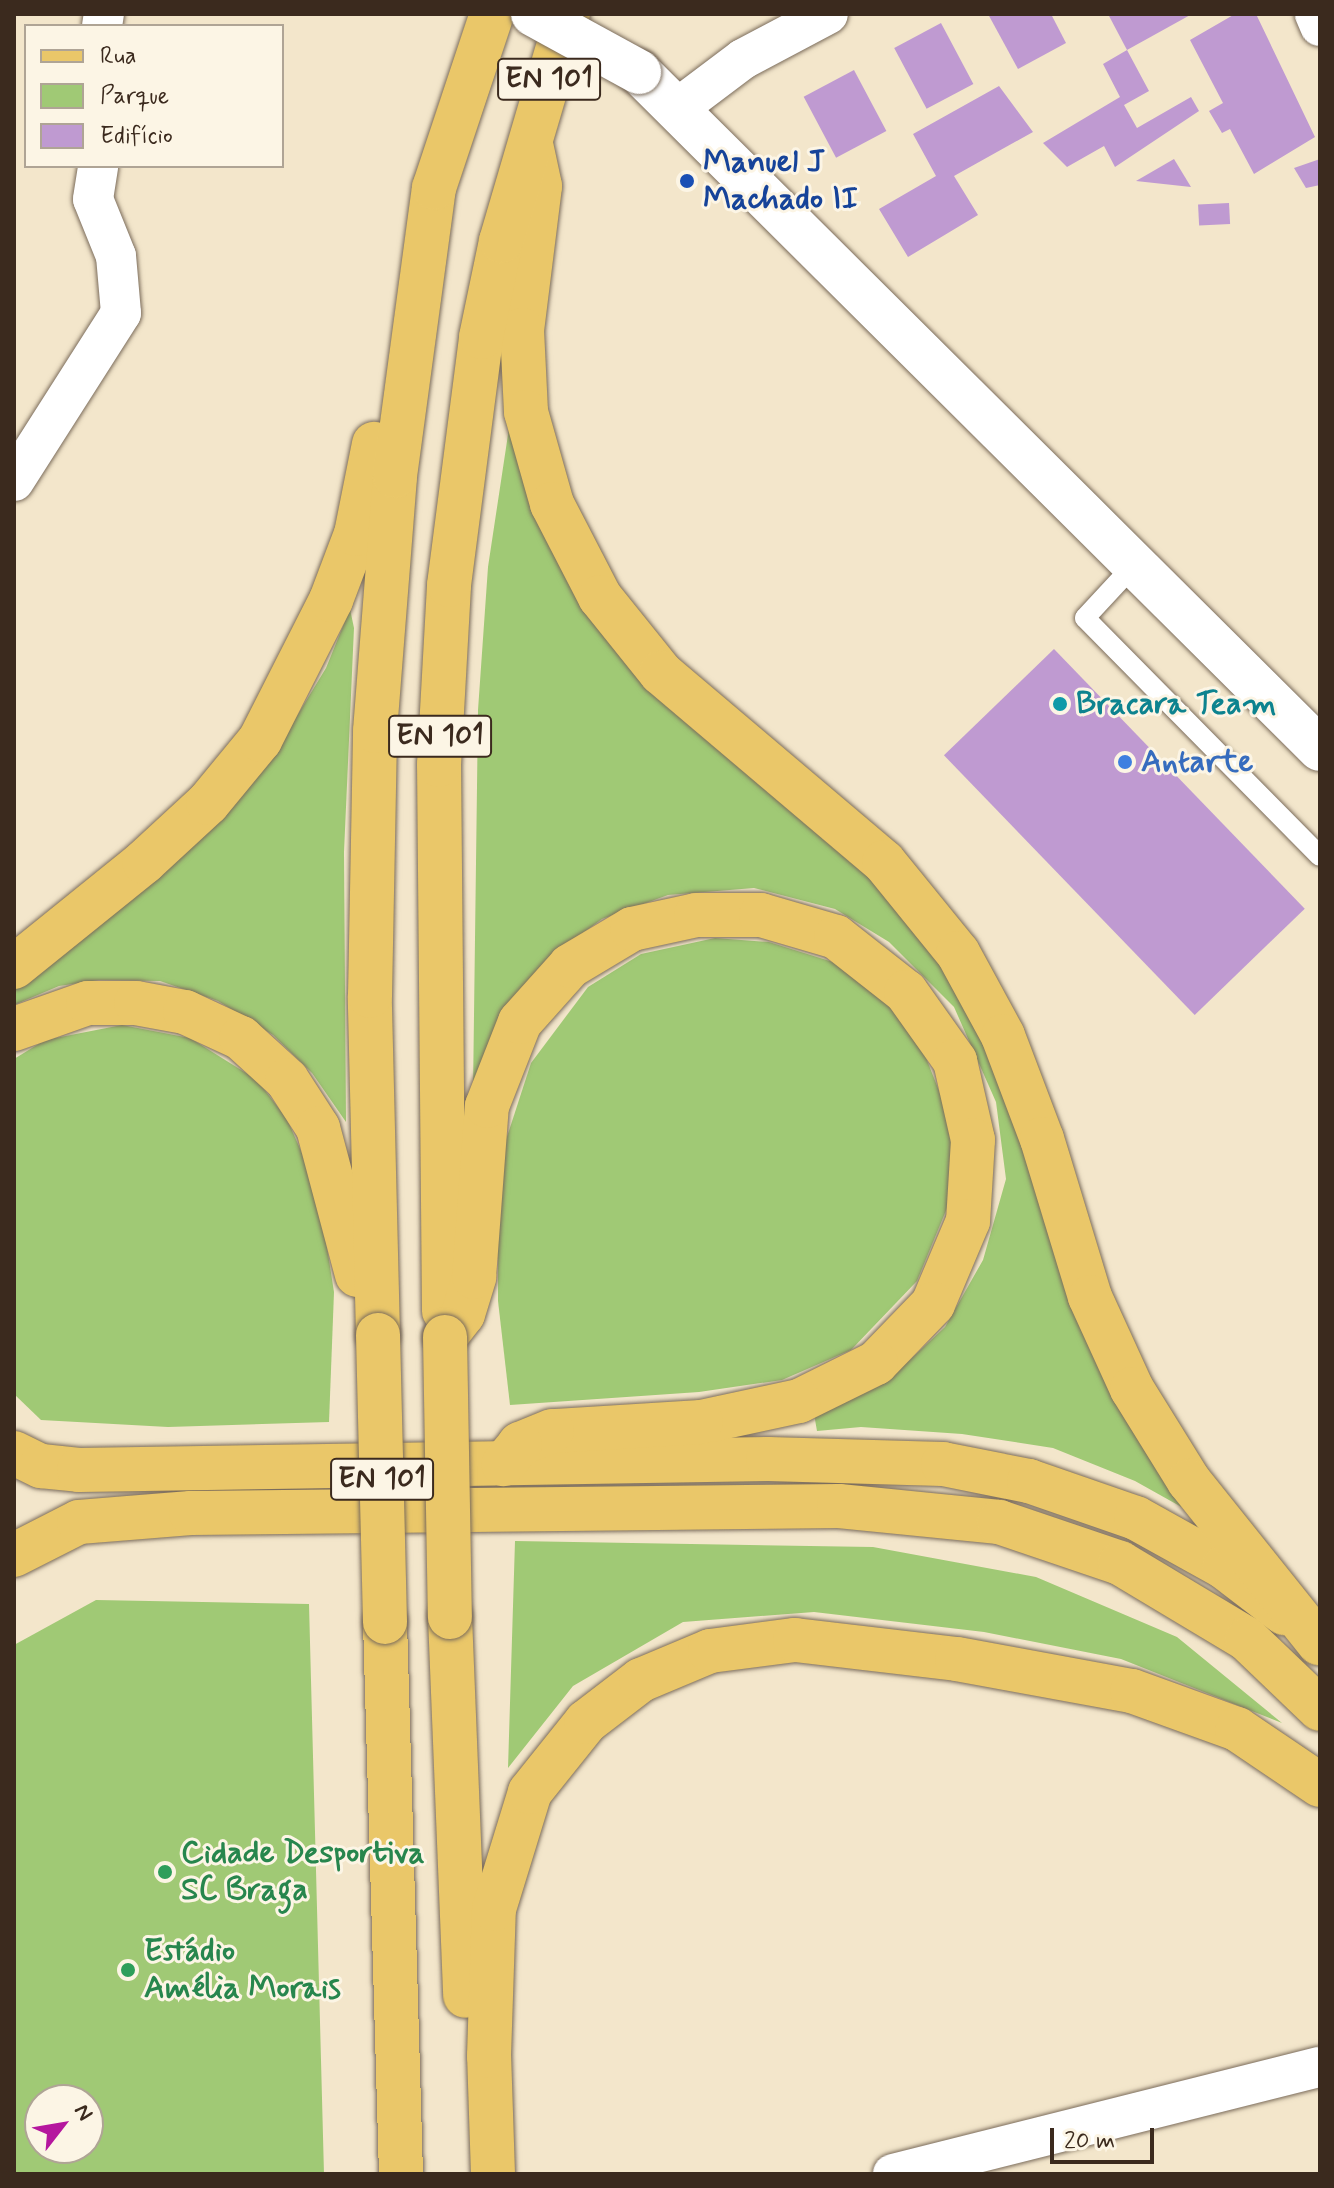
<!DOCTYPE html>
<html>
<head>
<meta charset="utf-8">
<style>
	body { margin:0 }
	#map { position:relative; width:1334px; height:2188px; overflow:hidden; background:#f3e6cb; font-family:Mynerve,sans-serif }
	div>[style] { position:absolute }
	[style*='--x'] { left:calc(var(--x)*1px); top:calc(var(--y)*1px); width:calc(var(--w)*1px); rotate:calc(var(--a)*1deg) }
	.green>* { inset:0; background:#a0c975 }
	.building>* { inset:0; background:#bf9ad1; transform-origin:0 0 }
	.roads { filter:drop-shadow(0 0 2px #7b6c5b) drop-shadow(0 0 2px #7b6c5b) }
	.service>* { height:20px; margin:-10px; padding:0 10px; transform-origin:10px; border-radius:10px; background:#fff }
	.minor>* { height:40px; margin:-20px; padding:0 20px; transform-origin:20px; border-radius:20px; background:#fff }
	.tertiary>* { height:44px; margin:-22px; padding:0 22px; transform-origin:22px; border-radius:22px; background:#fff }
	.primary>* { height:44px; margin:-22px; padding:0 22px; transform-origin:22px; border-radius:22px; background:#eac769 }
	.trunk>* { height:44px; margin:-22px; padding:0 22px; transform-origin:22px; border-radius:22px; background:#eac769 }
	.bridges { filter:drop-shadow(0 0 2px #7b6c5b) drop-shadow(0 0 2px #7b6c5b) }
	.tertiary-bridge>* { height:44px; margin:-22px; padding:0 22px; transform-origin:22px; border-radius:22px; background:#fff }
	.trunk-bridge>* { height:44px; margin:-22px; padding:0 22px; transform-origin:22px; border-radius:22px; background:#eac769 }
	.dots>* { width:22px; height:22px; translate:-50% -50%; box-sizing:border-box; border:4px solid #fcf5e5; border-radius:50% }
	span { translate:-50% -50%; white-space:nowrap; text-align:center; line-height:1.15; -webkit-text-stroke:6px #fcf5e5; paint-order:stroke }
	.shield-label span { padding:2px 6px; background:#fcf5e5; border:2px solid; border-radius:6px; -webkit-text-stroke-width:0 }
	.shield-label { font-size:30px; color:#3b2a1e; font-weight:700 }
	.transit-label { font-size:32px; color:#164399; font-weight:700 }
	.left { translate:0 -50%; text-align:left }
	.culture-label { font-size:32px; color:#0d838f; font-weight:700 }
	.shop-label { font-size:32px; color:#366cbe; font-weight:700 }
	.leisure-label { font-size:32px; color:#27864d; font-weight:700 }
	.frame { position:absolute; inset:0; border:16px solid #3b2a1e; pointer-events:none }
	.legend { position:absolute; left:24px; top:24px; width:260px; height:144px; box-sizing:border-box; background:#fcf5e5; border:2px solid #afa495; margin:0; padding:10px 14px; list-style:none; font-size:24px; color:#3b2a1e }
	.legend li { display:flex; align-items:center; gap:16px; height:40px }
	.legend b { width:40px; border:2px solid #afa495 }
	.north { position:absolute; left:24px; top:2084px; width:80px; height:80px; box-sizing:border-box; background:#fcf5e5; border:2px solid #afa495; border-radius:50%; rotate:59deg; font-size:22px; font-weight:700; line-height:32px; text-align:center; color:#3b2a1e }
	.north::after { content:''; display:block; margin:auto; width:28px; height:36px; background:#b5179e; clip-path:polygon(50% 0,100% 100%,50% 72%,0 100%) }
	.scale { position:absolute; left:1050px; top:2128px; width:104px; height:36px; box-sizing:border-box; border:4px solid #3b2a1e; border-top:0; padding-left:10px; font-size:24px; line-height:28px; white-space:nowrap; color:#3b2a1e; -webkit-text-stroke:6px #fcf5e5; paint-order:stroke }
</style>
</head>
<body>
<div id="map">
	<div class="green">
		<i style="clip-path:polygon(509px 428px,550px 541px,935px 947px,992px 1038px,1194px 1514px,1135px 1481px,1053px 1448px,962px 1434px,861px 1427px,817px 1431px,814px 1414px,898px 1371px,945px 1327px,983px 1260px,1006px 1179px,996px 1102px,954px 1007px,889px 942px,835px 909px,754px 888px,668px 895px,602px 919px,546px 960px,506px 1007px,473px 1091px,478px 710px,488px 567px)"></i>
		<i style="clip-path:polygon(350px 609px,354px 628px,344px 852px,346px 1122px,312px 1073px,273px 1035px,218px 1001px,160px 981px,99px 980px,59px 986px,14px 1005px,14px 988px,292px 724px,326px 668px)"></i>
		<i style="clip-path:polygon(715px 938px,769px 942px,836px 963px,884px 1001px,919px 1040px,954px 1129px,952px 1196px,917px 1281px,851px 1350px,782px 1380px,699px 1392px,510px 1405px,498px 1301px,498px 1239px,504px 1146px,531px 1063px,588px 987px,641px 954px)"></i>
		<i style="clip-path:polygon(122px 1025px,190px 1038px,257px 1080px,287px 1119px,318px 1190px,334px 1292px,329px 1422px,168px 1427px,41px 1420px,14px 1394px,14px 1059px,45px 1040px)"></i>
		<i style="clip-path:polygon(515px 1541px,873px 1547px,1036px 1577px,1177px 1637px,1282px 1723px,1121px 1659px,984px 1632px,814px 1612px,683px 1622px,573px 1686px,508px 1768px)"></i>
		<i style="clip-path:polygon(evenodd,96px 1600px,309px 1604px,324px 2174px,14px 2174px,14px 1645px,96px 1600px,88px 2100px,88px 2148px,40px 2148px,40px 2100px,88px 2100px)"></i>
	</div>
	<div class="building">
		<i style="clip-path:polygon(988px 14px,1051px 14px,1066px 43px,1018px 69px)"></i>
		<i style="clip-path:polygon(1108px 14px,1192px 14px,1127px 50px)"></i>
		<i style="clip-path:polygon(1235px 14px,1256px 14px,1315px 137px,1254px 174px,1230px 129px,1222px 133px,1209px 111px,1223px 103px,1190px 40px)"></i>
		<i style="left:941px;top:23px;width:69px;height:53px;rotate:62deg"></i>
		<i style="clip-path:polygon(1127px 50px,1149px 91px,1124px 105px,1137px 128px,1191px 97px,1199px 111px,1115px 167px,1104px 146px,1067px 167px,1043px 143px,1120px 97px,1103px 64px)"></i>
		<i style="left:854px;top:70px;width:69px;height:57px;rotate:62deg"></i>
		<i style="clip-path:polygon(999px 86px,1033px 132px,954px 176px,978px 215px,908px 257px,879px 209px,936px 176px,913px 134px)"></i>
		<i style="clip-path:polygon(1174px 159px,1191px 187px,1136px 181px)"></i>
		<i style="clip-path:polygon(1320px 159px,1320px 185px,1306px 188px,1294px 168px)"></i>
		<i style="left:1229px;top:203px;width:21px;height:31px;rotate:87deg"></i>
		<i style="left:1054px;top:649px;width:361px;height:153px;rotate:46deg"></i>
	</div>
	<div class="roads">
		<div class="service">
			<i style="--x:1134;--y:565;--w:72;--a:132.8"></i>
			<i style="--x:1085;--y:618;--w:334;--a:45.4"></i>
		</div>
		<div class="minor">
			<i style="--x:1315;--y:14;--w:13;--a:67"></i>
			<i style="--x:102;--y:26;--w:12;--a:-81"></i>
			<i style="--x:678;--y:108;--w:81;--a:-37"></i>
			<i style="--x:743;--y:59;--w:96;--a:-27.9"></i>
			<i style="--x:14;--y:481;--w:199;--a:-57.5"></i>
			<i style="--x:121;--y:313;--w:57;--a:-95"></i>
			<i style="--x:116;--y:256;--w:61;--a:-112"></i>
			<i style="--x:93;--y:199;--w:33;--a:-81"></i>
			<i style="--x:893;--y:2174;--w:440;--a:-14.1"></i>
		</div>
		<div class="tertiary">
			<i style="--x:639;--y:72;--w:960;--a:44.83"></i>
		</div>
		<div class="primary">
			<i style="--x:14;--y:1453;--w:30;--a:26"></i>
			<i style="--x:41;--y:1466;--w:38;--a:6"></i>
			<i style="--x:79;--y:1470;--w:689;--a:-0.91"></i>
			<i style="--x:768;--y:1459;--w:175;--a:1.6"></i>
			<i style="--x:943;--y:1464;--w:88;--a:11.2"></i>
			<i style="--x:1029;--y:1481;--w:113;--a:19.1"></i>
			<i style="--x:1136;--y:1518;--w:101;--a:29.1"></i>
			<i style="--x:1224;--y:1567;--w:76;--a:37.5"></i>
			<i style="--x:14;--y:1555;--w:73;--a:-26.9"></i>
			<i style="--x:79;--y:1522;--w:112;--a:-4.6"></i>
			<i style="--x:191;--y:1513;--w:648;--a:-0.62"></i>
			<i style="--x:839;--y:1506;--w:161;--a:5.7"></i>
			<i style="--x:999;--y:1522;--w:128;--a:18.7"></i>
			<i style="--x:1120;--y:1563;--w:148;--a:30.9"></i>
			<i style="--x:1247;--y:1639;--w:101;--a:43.8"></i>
		</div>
		<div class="trunk">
			<i style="--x:531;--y:144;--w:43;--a:77.9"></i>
			<i style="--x:540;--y:186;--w:145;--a:97.1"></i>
			<i style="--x:522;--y:330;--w:82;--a:87.2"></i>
			<i style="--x:526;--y:412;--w:96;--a:74.2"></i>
			<i style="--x:552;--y:504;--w:105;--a:62.7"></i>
			<i style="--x:600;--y:597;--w:97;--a:51.2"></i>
			<i style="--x:661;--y:673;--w:292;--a:40.3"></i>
			<i style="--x:884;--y:862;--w:117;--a:50.9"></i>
			<i style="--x:958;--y:953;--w:94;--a:61.5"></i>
			<i style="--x:1003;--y:1036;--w:110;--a:69.3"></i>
			<i style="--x:1042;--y:1139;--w:165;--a:73.1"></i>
			<i style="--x:1090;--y:1297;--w:101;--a:65.5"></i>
			<i style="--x:1132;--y:1389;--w:108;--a:58.2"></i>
			<i style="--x:1189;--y:1481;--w:208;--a:51.3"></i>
			<i style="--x:14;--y:967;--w:167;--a:-38.9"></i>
			<i style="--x:144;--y:862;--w:87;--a:-42.7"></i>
			<i style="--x:208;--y:803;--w:82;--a:-50.5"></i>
			<i style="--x:260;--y:740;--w:157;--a:-63.1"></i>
			<i style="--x:331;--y:600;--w:71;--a:-69.3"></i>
			<i style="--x:356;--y:534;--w:92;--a:-78.7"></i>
			<i style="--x:14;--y:1029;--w:78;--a:-19.4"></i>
			<i style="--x:88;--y:1003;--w:48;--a:0"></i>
			<i style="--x:136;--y:1003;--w:50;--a:10.4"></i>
			<i style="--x:185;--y:1012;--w:62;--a:24.9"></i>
			<i style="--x:241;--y:1038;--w:62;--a:42.4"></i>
			<i style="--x:287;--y:1080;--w:57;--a:57.1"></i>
			<i style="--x:318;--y:1128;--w:152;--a:75.1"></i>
			<i style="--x:444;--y:1311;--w:546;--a:-90.52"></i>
			<i style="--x:439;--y:765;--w:180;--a:-86.8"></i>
			<i style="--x:449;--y:585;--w:250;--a:-82.6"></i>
			<i style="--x:481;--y:337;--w:98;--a:-78.2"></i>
			<i style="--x:501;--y:241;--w:237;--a:-73.6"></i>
			<i style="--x:378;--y:1335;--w:339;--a:-91.4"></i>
			<i style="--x:370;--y:996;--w:265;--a:-88.9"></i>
			<i style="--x:375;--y:731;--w:256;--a:-85.5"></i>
			<i style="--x:395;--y:476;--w:291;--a:-82.3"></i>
			<i style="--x:434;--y:188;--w:183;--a:-71.6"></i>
			<i style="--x:445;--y:1337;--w:29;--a:-52"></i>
			<i style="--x:463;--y:1314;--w:39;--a:-73"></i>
			<i style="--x:474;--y:1277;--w:171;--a:-85.7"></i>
			<i style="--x:487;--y:1106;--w:90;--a:-68.6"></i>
			<i style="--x:520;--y:1022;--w:75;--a:-48.2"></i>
			<i style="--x:570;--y:966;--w:72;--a:-30.8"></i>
			<i style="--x:632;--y:929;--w:66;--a:-12.3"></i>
			<i style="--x:696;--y:915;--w:65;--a:0"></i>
			<i style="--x:761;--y:915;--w:78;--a:16.3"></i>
			<i style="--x:836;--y:937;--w:89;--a:38.2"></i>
			<i style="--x:906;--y:992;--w:85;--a:54.6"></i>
			<i style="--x:955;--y:1061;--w:81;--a:77.2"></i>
			<i style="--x:973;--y:1140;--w:81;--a:93.5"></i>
			<i style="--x:968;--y:1221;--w:90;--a:112.9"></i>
			<i style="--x:933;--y:1304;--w:82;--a:134"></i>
			<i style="--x:876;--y:1363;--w:86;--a:153.7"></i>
			<i style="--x:799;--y:1401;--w:100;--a:167.9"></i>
			<i style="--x:701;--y:1422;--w:149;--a:176.5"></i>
			<i style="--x:552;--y:1431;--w:35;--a:158"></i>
			<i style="--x:520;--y:1444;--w:26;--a:129"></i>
			<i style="--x:450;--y:1617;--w:379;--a:87.7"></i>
			<i style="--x:385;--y:1622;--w:552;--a:88.34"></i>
			<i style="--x:493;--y:2174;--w:118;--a:-91.9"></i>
			<i style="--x:489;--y:2056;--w:147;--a:-88.1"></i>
			<i style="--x:494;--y:1909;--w:122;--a:-72.9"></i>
			<i style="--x:530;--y:1792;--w:90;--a:-51.3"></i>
			<i style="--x:586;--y:1722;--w:69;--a:-37.4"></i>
			<i style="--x:641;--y:1680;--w:75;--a:-22.8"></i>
			<i style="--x:710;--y:1651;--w:86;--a:-7.4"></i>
			<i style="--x:795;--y:1640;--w:163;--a:6.7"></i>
			<i style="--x:957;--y:1659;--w:178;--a:10.4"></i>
			<i style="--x:1132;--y:1691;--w:112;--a:19.9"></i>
			<i style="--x:1237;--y:1729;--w:100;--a:34"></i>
		</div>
	</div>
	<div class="bridges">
		<div class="tertiary-bridge">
			<i style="--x:533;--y:14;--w:121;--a:28.7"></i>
		</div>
		<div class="trunk-bridge">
			<i style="--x:378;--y:1335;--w:287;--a:88.6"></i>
			<i style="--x:445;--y:1337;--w:280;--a:89"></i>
		</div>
	</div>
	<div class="dots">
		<i style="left:687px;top:181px;background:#1a4fb4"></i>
		<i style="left:1060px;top:704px;background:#0f9aa8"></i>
		<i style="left:1125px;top:762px;background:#3f7fe0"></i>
		<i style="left:165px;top:1872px;background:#2e9e5b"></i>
		<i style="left:128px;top:1970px;background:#2e9e5b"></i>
	</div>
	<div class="shield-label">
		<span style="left:549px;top:79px">EN 101</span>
		<span style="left:440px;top:736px">EN 101</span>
		<span style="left:382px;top:1479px">EN 101</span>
	</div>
	<div class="transit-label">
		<span class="left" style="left:703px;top:181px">Manuel J<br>Machado II</span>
	</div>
	<div class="culture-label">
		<span class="left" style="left:1076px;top:704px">Bracara Team</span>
	</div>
	<div class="shop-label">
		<span class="left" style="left:1141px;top:762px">Antarte</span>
	</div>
	<div class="leisure-label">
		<span class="left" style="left:181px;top:1872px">Cidade Desportiva<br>SC Braga</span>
		<span class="left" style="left:144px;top:1970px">Estádio<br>Amélia Morais</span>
	</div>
	<div class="frame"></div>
	<ul class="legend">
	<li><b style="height:10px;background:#eac769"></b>Rua</li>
	<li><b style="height:22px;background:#a0c975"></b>Parque</li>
	<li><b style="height:22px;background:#bf9ad1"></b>Edifício</li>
	</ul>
	<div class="north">N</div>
	<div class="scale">20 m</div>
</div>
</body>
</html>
